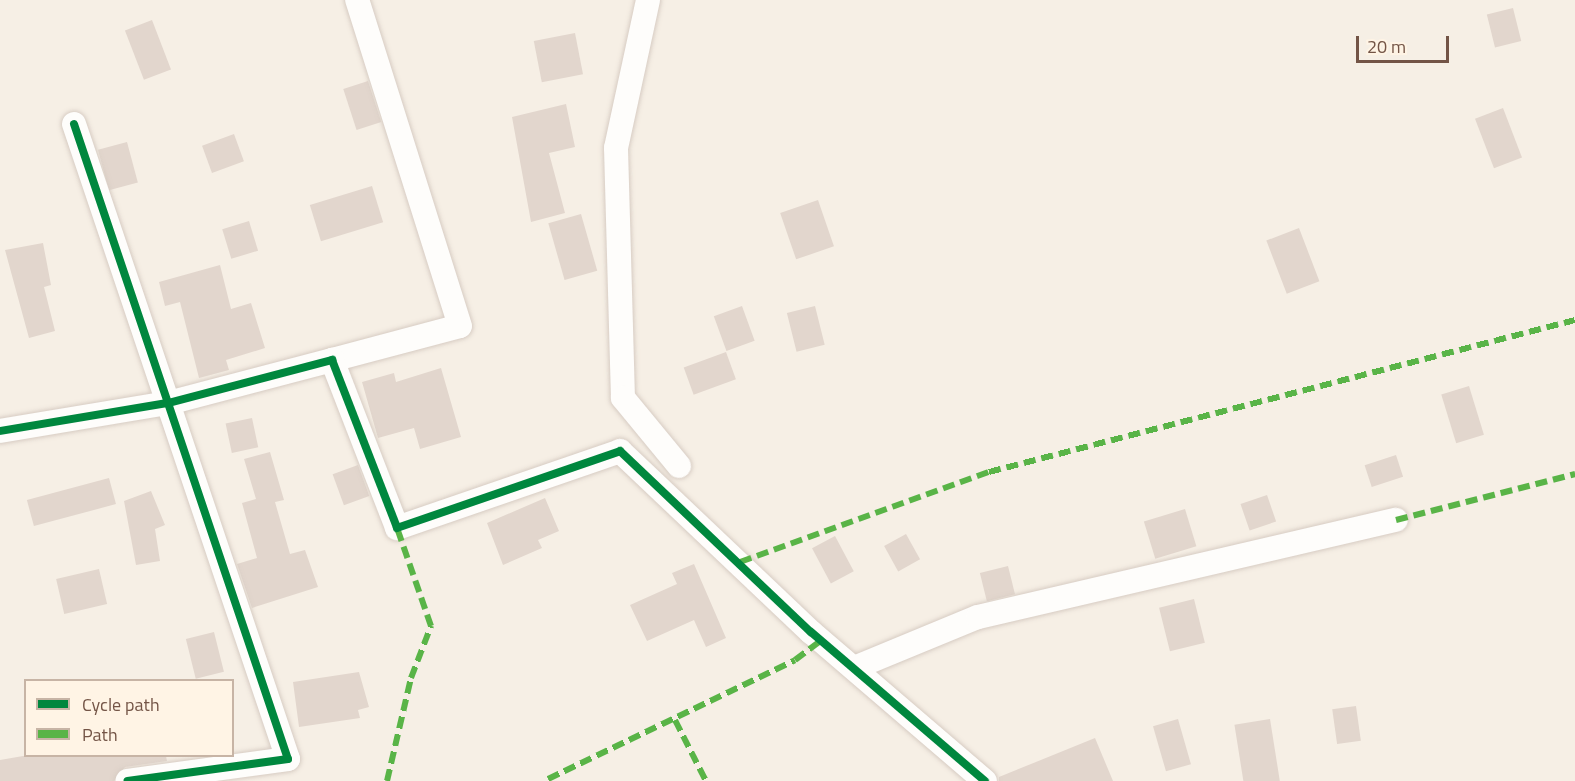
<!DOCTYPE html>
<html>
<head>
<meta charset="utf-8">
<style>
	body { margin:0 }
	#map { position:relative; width:1575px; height:781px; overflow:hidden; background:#f6efe5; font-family:"Titillium Web",sans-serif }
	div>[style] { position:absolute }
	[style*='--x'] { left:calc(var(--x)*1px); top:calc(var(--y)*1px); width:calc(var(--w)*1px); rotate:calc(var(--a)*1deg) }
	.building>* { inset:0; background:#e2d6cd; transform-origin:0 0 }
	.roads { filter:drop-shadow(0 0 2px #d7ccc3) drop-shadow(0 0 2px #d7ccc3) }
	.street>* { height:24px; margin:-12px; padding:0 12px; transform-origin:12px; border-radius:12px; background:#fefdfb }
	.quiet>* { height:6px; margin-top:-3px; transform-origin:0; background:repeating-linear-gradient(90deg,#59b447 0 12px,transparent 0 18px) }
	.cycleway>* { height:8px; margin:-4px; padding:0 4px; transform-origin:4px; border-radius:4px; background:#00873e }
	span { translate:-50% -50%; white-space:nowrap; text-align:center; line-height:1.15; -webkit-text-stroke:6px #fff4e5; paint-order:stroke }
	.legend { position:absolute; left:24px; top:679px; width:210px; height:78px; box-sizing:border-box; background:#fff4e5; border:2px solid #c7b4a5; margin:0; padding:8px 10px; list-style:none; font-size:18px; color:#735446 }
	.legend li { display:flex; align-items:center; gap:12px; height:30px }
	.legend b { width:30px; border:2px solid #c7b4a5 }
	.scale { position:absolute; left:1356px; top:36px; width:93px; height:27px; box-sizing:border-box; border:3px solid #735446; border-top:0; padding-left:8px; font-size:18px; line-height:21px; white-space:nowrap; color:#735446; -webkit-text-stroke:4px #fff4e5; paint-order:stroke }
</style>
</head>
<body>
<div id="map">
	<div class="building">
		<i style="left:1513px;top:8px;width:34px;height:27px;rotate:76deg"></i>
		<i style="left:152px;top:20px;width:53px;height:29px;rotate:69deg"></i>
		<i style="left:575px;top:33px;width:42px;height:42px;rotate:79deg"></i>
		<i style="left:368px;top:81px;width:43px;height:26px;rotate:72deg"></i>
		<i style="clip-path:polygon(566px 104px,575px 147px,549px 153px,565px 213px,531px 222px,512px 117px)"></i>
		<i style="left:1503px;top:108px;width:53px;height:30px;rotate:69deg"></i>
		<i style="left:234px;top:134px;width:29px;height:34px;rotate:70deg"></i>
		<i style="left:127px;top:142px;width:42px;height:30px;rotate:75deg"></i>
		<i style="left:372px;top:186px;width:38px;height:65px;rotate:73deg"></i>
		<i style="left:818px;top:200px;width:49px;height:40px;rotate:71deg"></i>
		<i style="left:581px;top:214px;width:59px;height:34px;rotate:74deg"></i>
		<i style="left:249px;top:221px;width:31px;height:28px;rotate:73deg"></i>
		<i style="left:1299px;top:228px;width:57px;height:35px;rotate:69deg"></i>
		<i style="clip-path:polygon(43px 243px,51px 285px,44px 287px,55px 331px,29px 338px,5px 250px)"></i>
		<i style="clip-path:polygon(220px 265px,231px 309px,251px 303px,265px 348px,226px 360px,229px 370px,199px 378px,180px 302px,165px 306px,159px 282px)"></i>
		<i style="left:742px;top:306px;width:37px;height:30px;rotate:70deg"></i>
		<i style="left:815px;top:306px;width:40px;height:29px;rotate:76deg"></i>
		<i style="left:726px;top:352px;width:29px;height:45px;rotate:70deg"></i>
		<i style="clip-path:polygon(441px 368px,461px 437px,420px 449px,414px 428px,378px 438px,362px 382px,394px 373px,396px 382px)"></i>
		<i style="left:1469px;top:386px;width:51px;height:29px;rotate:73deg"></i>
		<i style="left:252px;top:418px;width:30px;height:27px;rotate:78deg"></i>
		<i style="clip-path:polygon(270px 452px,284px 500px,275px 502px,290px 554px,305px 550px,318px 587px,252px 608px,237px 564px,257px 558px,242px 503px,256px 499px,244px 459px)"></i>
		<i style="left:1396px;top:455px;width:23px;height:33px;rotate:72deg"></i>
		<i style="left:358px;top:465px;width:33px;height:27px;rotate:70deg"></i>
		<i style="left:109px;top:478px;width:27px;height:85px;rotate:75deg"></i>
		<i style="clip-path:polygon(151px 491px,165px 525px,155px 529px,160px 561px,136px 565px,124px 501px)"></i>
		<i style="left:1267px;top:495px;width:28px;height:28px;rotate:71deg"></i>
		<i style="clip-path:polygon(545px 498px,559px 531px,538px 540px,542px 548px,503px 565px,487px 523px)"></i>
		<i style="left:1185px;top:509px;width:39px;height:43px;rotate:73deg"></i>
		<i style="left:906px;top:534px;width:29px;height:25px;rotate:61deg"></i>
		<i style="left:835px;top:536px;width:40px;height:26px;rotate:62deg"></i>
		<i style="clip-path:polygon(694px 564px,726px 638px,706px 647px,694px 620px,647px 641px,630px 605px,677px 584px,672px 573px)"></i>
		<i style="left:1008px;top:566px;width:29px;height:29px;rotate:76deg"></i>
		<i style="left:99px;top:569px;width:36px;height:44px;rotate:77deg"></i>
		<i style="left:1194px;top:599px;width:45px;height:36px;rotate:76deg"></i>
		<i style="left:214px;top:632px;width:41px;height:29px;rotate:76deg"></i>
		<i style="clip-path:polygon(359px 672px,369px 707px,358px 710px,360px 718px,299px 727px,293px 682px)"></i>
		<i style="left:1356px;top:706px;width:35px;height:24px;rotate:82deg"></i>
		<i style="left:1178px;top:719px;width:47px;height:26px;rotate:74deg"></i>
		<i style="left:1270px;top:719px;width:63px;height:36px;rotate:81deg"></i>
		<i style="clip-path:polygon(1095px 738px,1113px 781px,999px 781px,999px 777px)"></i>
		<i style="clip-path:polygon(23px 756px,166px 756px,167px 761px,125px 767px,114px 781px,0 781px,0 760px)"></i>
	</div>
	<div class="roads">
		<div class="street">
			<i style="--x:648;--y:0;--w:151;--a:102.2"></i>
			<i style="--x:616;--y:148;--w:250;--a:88.4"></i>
			<i style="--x:623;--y:398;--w:88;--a:50.5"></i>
			<i style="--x:74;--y:124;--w:670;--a:71.38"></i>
			<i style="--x:288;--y:759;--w:162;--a:172.2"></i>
			<i style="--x:332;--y:360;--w:132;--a:-14.9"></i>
			<i style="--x:460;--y:326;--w:342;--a:-107.5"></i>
			<i style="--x:0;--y:431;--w:170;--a:-9.5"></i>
			<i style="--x:168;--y:403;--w:170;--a:-14.7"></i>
			<i style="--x:332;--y:360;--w:180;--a:68.8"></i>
			<i style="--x:397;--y:528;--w:236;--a:-19"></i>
			<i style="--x:620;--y:451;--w:263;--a:43.5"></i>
			<i style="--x:811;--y:632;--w:229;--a:40.6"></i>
			<i style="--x:854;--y:668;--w:134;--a:-22.4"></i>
			<i style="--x:978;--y:617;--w:429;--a:-13.1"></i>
		</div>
	</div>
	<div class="quiet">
		<i style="--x:1396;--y:520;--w:185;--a:-14.4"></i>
		<i style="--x:740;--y:562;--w:265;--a:-19.9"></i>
		<i style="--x:989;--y:472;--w:605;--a:-14.54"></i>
		<i style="--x:675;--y:720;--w:68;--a:63.1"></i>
		<i style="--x:548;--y:779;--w:274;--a:-25.7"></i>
		<i style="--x:795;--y:660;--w:34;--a:-37"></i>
		<i style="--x:387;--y:781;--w:106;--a:-76.9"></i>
		<i style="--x:411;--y:678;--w:56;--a:-69"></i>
		<i style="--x:431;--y:626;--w:104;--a:-109.1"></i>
	</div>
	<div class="cycleway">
		<i style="--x:74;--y:124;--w:670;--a:71.38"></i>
		<i style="--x:288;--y:759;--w:162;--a:172.2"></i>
		<i style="--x:0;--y:431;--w:170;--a:-9.5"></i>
		<i style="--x:168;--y:403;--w:170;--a:-14.7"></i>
		<i style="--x:332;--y:360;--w:180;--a:68.8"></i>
		<i style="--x:397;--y:528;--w:236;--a:-19"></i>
		<i style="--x:620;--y:451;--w:263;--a:43.5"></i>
		<i style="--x:811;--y:632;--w:229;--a:40.6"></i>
	</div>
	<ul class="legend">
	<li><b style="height:8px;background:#00873e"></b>Cycle path</li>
	<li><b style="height:8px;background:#59b447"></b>Path</li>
	</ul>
	<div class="scale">20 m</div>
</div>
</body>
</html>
